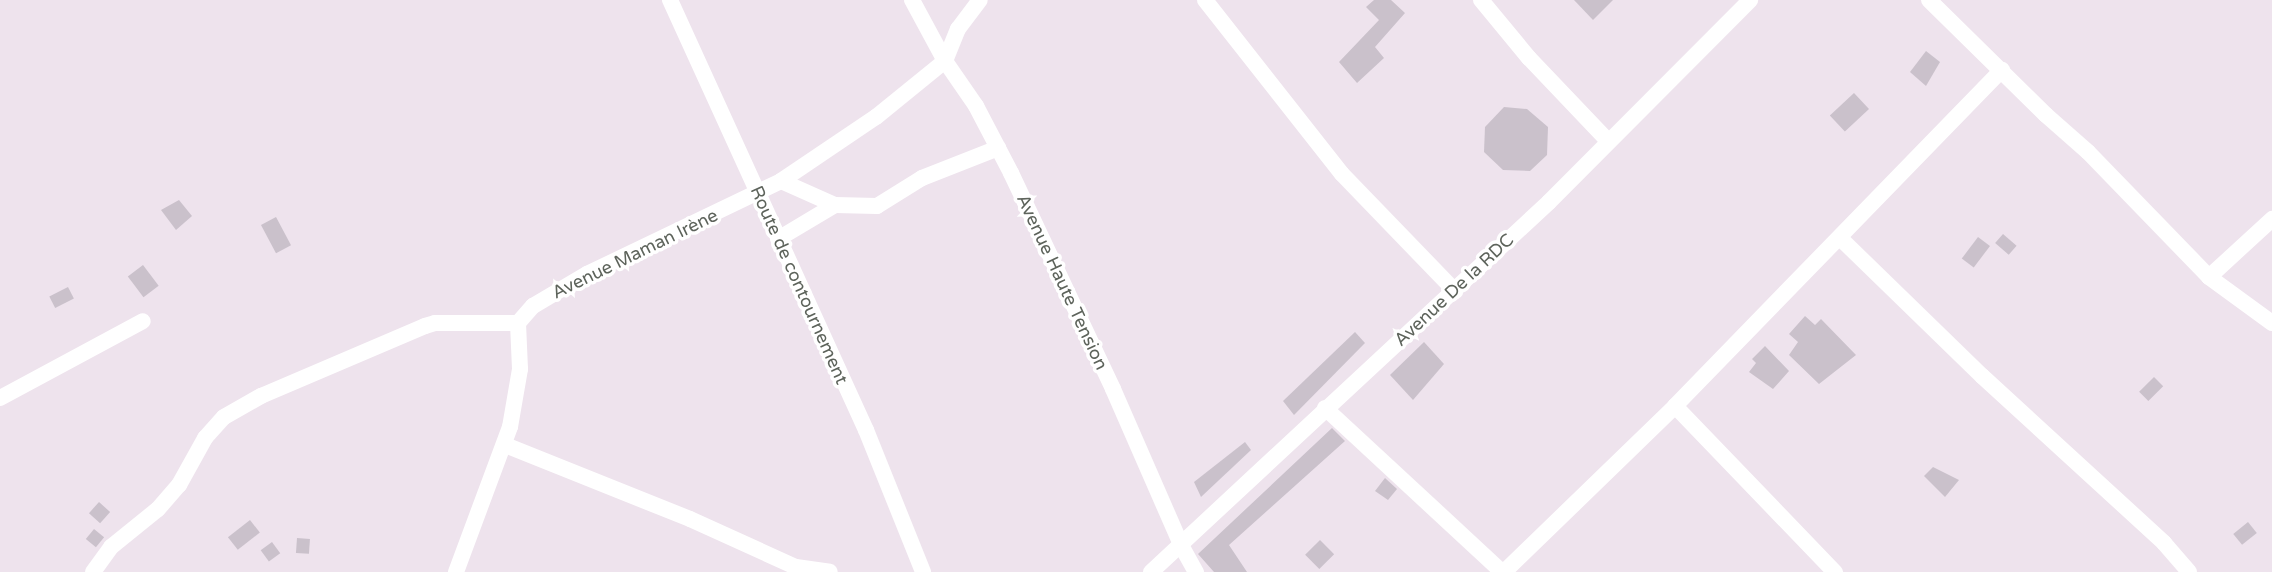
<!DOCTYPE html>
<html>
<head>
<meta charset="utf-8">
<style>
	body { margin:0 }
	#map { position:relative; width:2272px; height:572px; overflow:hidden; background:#eee3ed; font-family:"Varela Round",sans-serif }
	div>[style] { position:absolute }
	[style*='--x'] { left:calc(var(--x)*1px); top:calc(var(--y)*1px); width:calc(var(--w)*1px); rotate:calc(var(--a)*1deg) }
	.building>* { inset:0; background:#cac1cb; transform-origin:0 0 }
	.minor>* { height:16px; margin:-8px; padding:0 8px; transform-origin:8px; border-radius:8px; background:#fff }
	span { translate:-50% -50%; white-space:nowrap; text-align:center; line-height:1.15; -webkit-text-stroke:7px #fff; paint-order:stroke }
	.street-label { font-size:18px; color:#5d635b }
</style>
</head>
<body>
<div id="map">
	<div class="building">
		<i style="clip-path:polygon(1374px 0,1391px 0,1405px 13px,1375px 47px,1384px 58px,1357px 83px,1339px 62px,1379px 20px,1366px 7px)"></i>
		<i style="clip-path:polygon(1574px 0,1613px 0,1593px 20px)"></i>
		<i style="clip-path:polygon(1926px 51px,1940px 62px,1926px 86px,1910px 72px)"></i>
		<i style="left:1854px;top:93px;width:22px;height:33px;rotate:47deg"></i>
		<i style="clip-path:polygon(1504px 107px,1527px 109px,1548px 127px,1547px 155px,1530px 171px,1503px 170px,1484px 152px,1485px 127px)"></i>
		<i style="clip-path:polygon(179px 200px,192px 216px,176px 230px,161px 210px)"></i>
		<i style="left:276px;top:217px;width:32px;height:17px;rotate:62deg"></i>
		<i style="left:2003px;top:234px;width:18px;height:12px;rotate:41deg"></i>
		<i style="left:1978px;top:237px;width:15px;height:27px;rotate:37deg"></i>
		<i style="left:143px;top:265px;width:26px;height:19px;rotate:53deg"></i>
		<i style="left:68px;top:287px;width:13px;height:21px;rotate:63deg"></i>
		<i style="clip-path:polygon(1805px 316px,1815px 325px,1821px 319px,1856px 355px,1819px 384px,1789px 355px,1798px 342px,1789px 334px)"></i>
		<i style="clip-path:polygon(1355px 332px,1365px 343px,1294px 415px,1283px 401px)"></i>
		<i style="clip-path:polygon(1424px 342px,1444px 364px,1413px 400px,1390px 375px)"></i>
		<i style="clip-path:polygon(1765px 346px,1789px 371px,1773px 389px,1749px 372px,1756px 363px,1752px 359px)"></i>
		<i style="left:2154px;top:377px;width:13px;height:21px;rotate:45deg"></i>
		<i style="clip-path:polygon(1332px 428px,1345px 441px,1229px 545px,1247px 572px,1214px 572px,1198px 554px)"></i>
		<i style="clip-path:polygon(1245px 442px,1251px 450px,1201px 497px,1194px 482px)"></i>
		<i style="clip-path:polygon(1933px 467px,1959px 480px,1945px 497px,1924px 476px)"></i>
		<i style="clip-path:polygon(1385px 478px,1397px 489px,1388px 500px,1375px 491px)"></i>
		<i style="left:99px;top:502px;width:15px;height:15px;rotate:42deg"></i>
		<i style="left:250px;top:520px;width:16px;height:28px;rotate:52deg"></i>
		<i style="left:2248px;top:522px;width:14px;height:19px;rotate:51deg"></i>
		<i style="left:94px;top:529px;width:13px;height:13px;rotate:39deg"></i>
		<i style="left:297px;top:538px;width:13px;height:15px;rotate:4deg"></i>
		<i style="left:1320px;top:540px;width:20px;height:21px;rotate:45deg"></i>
		<i style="left:272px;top:542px;width:14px;height:14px;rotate:54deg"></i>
	</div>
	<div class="minor">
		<i style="--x:670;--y:0;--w:473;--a:65.5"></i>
		<i style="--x:866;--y:430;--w:153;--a:68.1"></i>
		<i style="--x:912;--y:0;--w:69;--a:61.6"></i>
		<i style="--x:945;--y:61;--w:55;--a:55.4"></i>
		<i style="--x:976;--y:106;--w:76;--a:62.4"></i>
		<i style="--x:1011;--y:173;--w:239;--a:64.7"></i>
		<i style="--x:1113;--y:389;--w:172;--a:66.4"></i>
		<i style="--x:1182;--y:547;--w:29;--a:61"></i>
		<i style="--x:1205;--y:0;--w:221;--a:51.8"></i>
		<i style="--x:1342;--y:174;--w:163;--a:46"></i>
		<i style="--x:1481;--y:0;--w:75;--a:50.4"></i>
		<i style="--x:1529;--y:58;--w:115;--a:46.4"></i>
		<i style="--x:1929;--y:0;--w:164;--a:44.5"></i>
		<i style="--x:2046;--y:115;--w:56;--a:41.4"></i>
		<i style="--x:2088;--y:152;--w:174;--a:45.9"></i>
		<i style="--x:2209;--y:277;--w:78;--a:36.1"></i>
		<i style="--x:781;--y:181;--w:59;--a:24"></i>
		<i style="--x:835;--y:205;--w:42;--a:1.4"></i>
		<i style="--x:877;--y:206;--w:53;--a:-31.9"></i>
		<i style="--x:922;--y:178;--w:82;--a:-21.5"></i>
		<i style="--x:1840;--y:238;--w:198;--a:44.2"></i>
		<i style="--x:1982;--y:376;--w:247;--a:42.5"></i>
		<i style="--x:2164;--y:543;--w:38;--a:49"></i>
		<i style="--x:778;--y:239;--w:66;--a:-30.8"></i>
		<i style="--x:2209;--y:277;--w:86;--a:-42.6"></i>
		<i style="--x:518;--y:323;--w:23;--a:-49"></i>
		<i style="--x:533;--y:306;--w:63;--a:-30.7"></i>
		<i style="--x:587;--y:274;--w:215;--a:-25.6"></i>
		<i style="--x:781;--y:181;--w:115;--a:-34"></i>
		<i style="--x:876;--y:117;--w:89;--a:-39.1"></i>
		<i style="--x:945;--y:61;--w:35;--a:-68"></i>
		<i style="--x:958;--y:29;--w:36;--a:-53"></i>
		<i style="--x:0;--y:398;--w:162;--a:-28.3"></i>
		<i style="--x:1675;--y:406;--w:231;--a:46.1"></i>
		<i style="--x:1325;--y:408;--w:241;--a:42.8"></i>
		<i style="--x:505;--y:445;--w:199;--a:21.8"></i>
		<i style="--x:690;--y:519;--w:116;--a:24.4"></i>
		<i style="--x:796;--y:567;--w:34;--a:8"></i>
		<i style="--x:93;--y:572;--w:31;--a:-54"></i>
		<i style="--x:111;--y:547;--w:60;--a:-39"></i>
		<i style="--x:158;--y:509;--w:32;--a:-49"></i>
		<i style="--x:179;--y:485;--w:54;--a:-61"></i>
		<i style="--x:205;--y:438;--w:28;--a:-48"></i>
		<i style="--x:224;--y:417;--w:43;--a:-29.6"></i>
		<i style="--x:261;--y:396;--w:178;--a:-23.1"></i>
		<i style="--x:425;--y:326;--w:10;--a:-17"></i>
		<i style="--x:435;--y:323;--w:83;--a:0"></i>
		<i style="--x:456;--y:572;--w:155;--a:-69.6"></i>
		<i style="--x:510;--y:427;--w:59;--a:-80.2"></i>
		<i style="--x:520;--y:369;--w:46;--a:-92.5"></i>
		<i style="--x:1151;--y:572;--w:543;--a:-42.91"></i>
		<i style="--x:1549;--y:202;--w:285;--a:-45.1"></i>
		<i style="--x:1504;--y:572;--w:238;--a:-44.1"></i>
		<i style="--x:1675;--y:406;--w:469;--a:-45.8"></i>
	</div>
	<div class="street-label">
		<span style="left:635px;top:254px;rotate:-26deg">Avenue Maman Irène</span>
		<span style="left:1062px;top:282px;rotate:65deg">Avenue Haute Tension</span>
		<span style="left:799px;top:285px;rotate:66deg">Route de contournement</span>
		<span style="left:1454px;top:290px;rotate:-43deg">Avenue De la RDC</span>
	</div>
</div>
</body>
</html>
